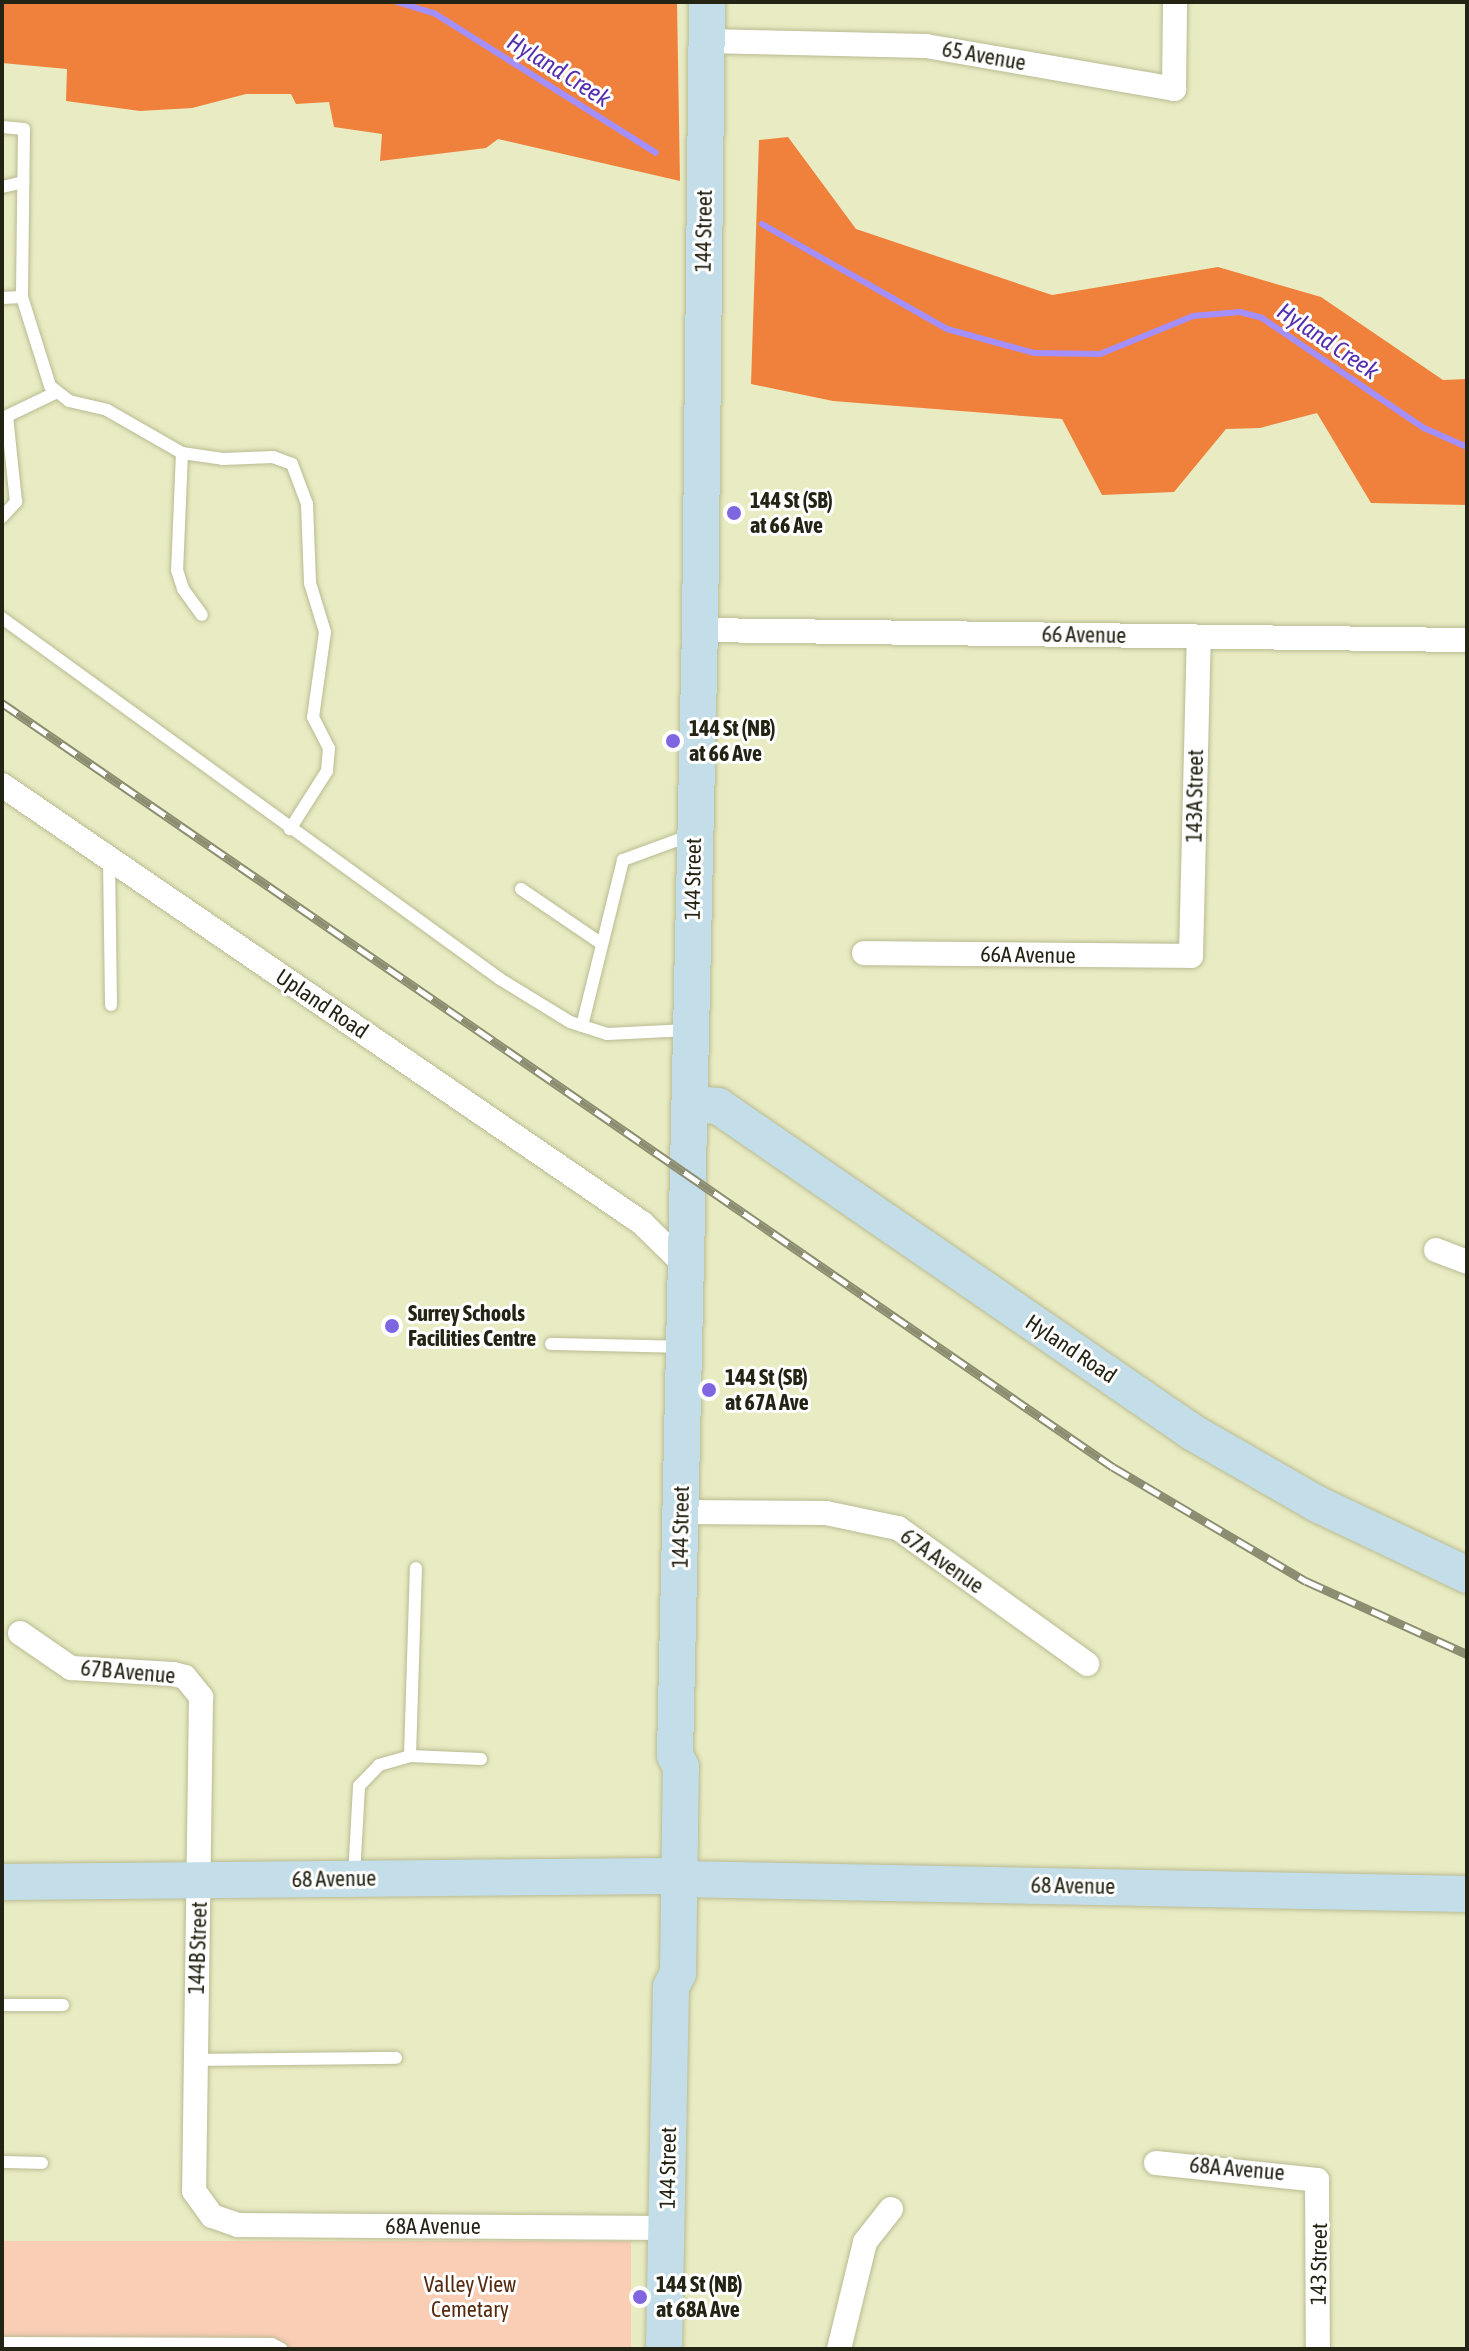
<!DOCTYPE html>
<html>
<head>
<meta charset="utf-8">
<style>
	body { margin:0 }
	#map { position:relative; width:1469px; height:2351px; overflow:hidden; background:#e9ebc2; font-family:"Asap Condensed",sans-serif }
	div>[style] { position:absolute }
	[style*='--x'] { left:calc(var(--x)*1px); top:calc(var(--y)*1px); width:calc(var(--w)*1px); rotate:calc(var(--a)*1deg) }
	.green>* { inset:0; background:#facdb5; transform-origin:0 0 }
	.forest>* { inset:0; background:#ef813d }
	.stream>* { height:6px; margin:-3px; padding:0 3px; transform-origin:3px; border-radius:3px; background:#a390fe }
	.roads { filter:drop-shadow(0 0 2px #b9bb93) drop-shadow(0 0 2px #b9bb93) }
	.lane>* { height:12px; margin:-6px; padding:0 6px; transform-origin:6px; border-radius:6px; background:#fff }
	.street>* { height:24px; margin:-12px; padding:0 12px; transform-origin:12px; border-radius:12px; background:#fff }
	.secondary>* { height:36px; margin:-18px; padding:0 18px; transform-origin:18px; border-radius:18px; background:#c4dee9 }
	.rail>* { height:9px; margin-top:-4.5px; transform-origin:0; background:repeating-linear-gradient(90deg,#fff 0 18px,#8d8e71 0 36px); box-sizing:border-box; border-block:2px solid #8d8e71 }
	.dots>* { width:22px; height:22px; translate:-50% -50%; box-sizing:border-box; border:4px solid #fff; border-radius:50% }
	span { translate:-50% -50%; white-space:nowrap; text-align:center; line-height:1.15; -webkit-text-stroke:6px #fff; paint-order:stroke }
	.street-label { font-size:22px; color:#242415 }
	.poi-label { font-size:22px; color:#242415; font-weight:700 }
	.left { translate:0 -50%; text-align:left }
	.park-label { font-size:22px; color:#562a0f }
	.water-label { font-size:24px; color:#5530ae; font-style:italic }
	.frame { position:absolute; inset:0; border:4px solid #242415; pointer-events:none }
</style>
</head>
<body>
<div id="map">
	<div class="green">
		<i style="left:2px;top:2241px;width:629px;height:108px"></i>
	</div>
	<div class="forest">
		<i style="clip-path:polygon(2px 2px,677px 2px,680px 181px,498px 139px,486px 148px,380px 161px,382px 134px,334px 127px,329px 102px,296px 104px,291px 94px,246px 94px,192px 108px,140px 111px,66px 101px,67px 69px,2px 63px)"></i>
		<i style="clip-path:polygon(788px 137px,856px 229px,1052px 295px,1218px 267px,1321px 297px,1443px 380px,1467px 379px,1467px 505px,1371px 503px,1317px 413px,1260px 428px,1226px 429px,1174px 492px,1102px 495px,1062px 419px,833px 401px,751px 384px,759px 140px)"></i>
	</div>
	<div class="stream">
		<i style="--x:397;--y:2;--w:39;--a:17"></i>
		<i style="--x:434;--y:13;--w:262;--a:32.2"></i>
		<i style="--x:762;--y:224;--w:213;--a:29.6"></i>
		<i style="--x:947;--y:329;--w:90;--a:15.4"></i>
		<i style="--x:1034;--y:353;--w:66;--a:0.9"></i>
		<i style="--x:1100;--y:354;--w:100;--a:-22.2"></i>
		<i style="--x:1193;--y:316;--w:47;--a:-4.9"></i>
		<i style="--x:1240;--y:312;--w:23;--a:15"></i>
		<i style="--x:1262;--y:318;--w:196;--a:34.2"></i>
		<i style="--x:1424;--y:428;--w:47;--a:23.8"></i>
	</div>
	<div class="roads">
		<div class="lane">
			<i style="--x:2;--y:127;--w:22;--a:5"></i>
			<i style="--x:24;--y:129;--w:168;--a:90.7"></i>
			<i style="--x:2;--y:187;--w:22;--a:-13"></i>
			<i style="--x:2;--y:298;--w:20;--a:-3"></i>
			<i style="--x:22;--y:297;--w:93;--a:72.5"></i>
			<i style="--x:50;--y:386;--w:24;--a:38"></i>
			<i style="--x:69;--y:401;--w:39;--a:13"></i>
			<i style="--x:107;--y:410;--w:86;--a:29.8"></i>
			<i style="--x:182;--y:453;--w:41;--a:8.3"></i>
			<i style="--x:223;--y:459;--w:50;--a:-2.3"></i>
			<i style="--x:273;--y:457;--w:20;--a:20"></i>
			<i style="--x:292;--y:464;--w:43;--a:69.4"></i>
			<i style="--x:307;--y:504;--w:79;--a:87.8"></i>
			<i style="--x:310;--y:583;--w:51;--a:73"></i>
			<i style="--x:325;--y:632;--w:86;--a:98"></i>
			<i style="--x:313;--y:717;--w:35;--a:63"></i>
			<i style="--x:329;--y:748;--w:23;--a:95"></i>
			<i style="--x:327;--y:771;--w:69;--a:122.5"></i>
			<i style="--x:3;--y:418;--w:60;--a:-25.7"></i>
			<i style="--x:182;--y:453;--w:117;--a:92.4"></i>
			<i style="--x:177;--y:570;--w:20;--a:72"></i>
			<i style="--x:183;--y:589;--w:32;--a:54"></i>
			<i style="--x:2;--y:517;--w:21;--a:-47"></i>
			<i style="--x:16;--y:502;--w:85;--a:-96"></i>
			<i style="--x:2;--y:618;--w:615;--a:35.94"></i>
			<i style="--x:500;--y:979;--w:82;--a:31.6"></i>
			<i style="--x:570;--y:1022;--w:39;--a:18"></i>
			<i style="--x:607;--y:1034;--w:81;--a:-2.8"></i>
			<i style="--x:109;--y:860;--w:145;--a:89.2"></i>
			<i style="--x:521;--y:889;--w:98;--a:34.2"></i>
			<i style="--x:582;--y:1026;--w:171;--a:-76.1"></i>
			<i style="--x:623;--y:860;--w:72;--a:-20.2"></i>
			<i style="--x:551;--y:1344;--w:131;--a:1.3"></i>
			<i style="--x:410;--y:1756;--w:188;--a:-88.2"></i>
			<i style="--x:354;--y:1876;--w:90;--a:-86.8"></i>
			<i style="--x:359;--y:1786;--w:29;--a:-46"></i>
			<i style="--x:379;--y:1765;--w:32;--a:-16"></i>
			<i style="--x:410;--y:1756;--w:71;--a:2.4"></i>
			<i style="--x:2;--y:2005;--w:61;--a:0"></i>
			<i style="--x:196;--y:2060;--w:200;--a:-0.6"></i>
			<i style="--x:2;--y:2162;--w:40;--a:1.4"></i>
			<i style="--x:2;--y:2343;--w:270;--a:0.2"></i>
			<i style="--x:272;--y:2344;--w:11;--a:27"></i>
		</div>
		<div class="street">
			<i style="--x:706;--y:41;--w:220;--a:1.3"></i>
			<i style="--x:926;--y:46;--w:252;--a:9.8"></i>
			<i style="--x:1174;--y:89;--w:87;--a:-89.3"></i>
			<i style="--x:700;--y:630;--w:767;--a:0.75"></i>
			<i style="--x:2;--y:785;--w:776;--a:34.39"></i>
			<i style="--x:642;--y:1223;--w:63;--a:44.4"></i>
			<i style="--x:864;--y:953;--w:327;--a:0.5"></i>
			<i style="--x:1191;--y:956;--w:319;--a:-88.6"></i>
			<i style="--x:1436;--y:1250;--w:33;--a:21"></i>
			<i style="--x:681;--y:1512;--w:145;--a:0.4"></i>
			<i style="--x:826;--y:1513;--w:74;--a:11.8"></i>
			<i style="--x:898;--y:1528;--w:233;--a:35.7"></i>
			<i style="--x:20;--y:1633;--w:62;--a:34.5"></i>
			<i style="--x:71;--y:1668;--w:102;--a:3.4"></i>
			<i style="--x:173;--y:1674;--w:12;--a:14"></i>
			<i style="--x:185;--y:1677;--w:26;--a:51"></i>
			<i style="--x:201;--y:1697;--w:494;--a:90.8"></i>
			<i style="--x:194;--y:2191;--w:31;--a:54"></i>
			<i style="--x:212;--y:2216;--w:28;--a:19"></i>
			<i style="--x:238;--y:2225;--w:429;--a:0.4"></i>
			<i style="--x:1156;--y:2163;--w:162;--a:6"></i>
			<i style="--x:1317;--y:2180;--w:169;--a:89.7"></i>
			<i style="--x:839;--y:2349;--w:110;--a:-76.3"></i>
			<i style="--x:865;--y:2242;--w:42;--a:-51.8"></i>
		</div>
		<div class="secondary">
			<i style="--x:690;--y:1104;--w:28;--a:4"></i>
			<i style="--x:718;--y:1106;--w:575;--a:34.52"></i>
			<i style="--x:1192;--y:1432;--w:144;--a:29.9"></i>
			<i style="--x:1317;--y:1504;--w:166;--a:25.3"></i>
			<i style="--x:679;--y:1879;--w:788;--a:1.09"></i>
			<i style="--x:2;--y:1882;--w:663;--a:-0.52"></i>
			<i style="--x:664;--y:2349;--w:362;--a:-88.9"></i>
			<i style="--x:671;--y:1987;--w:16;--a:-63"></i>
			<i style="--x:678;--y:1973;--w:206;--a:-89.2"></i>
			<i style="--x:681;--y:1767;--w:13;--a:-117"></i>
			<i style="--x:675;--y:1755;--w:1125;--a:-88.73"></i>
			<i style="--x:700;--y:630;--w:628;--a:-89.36"></i>
		</div>
	</div>
	<div class="rail">
		<i style="--x:2;--y:703;--w:1348;--a:34.52"></i>
		<i style="--x:1113;--y:1467;--w:224;--a:30.6"></i>
		<i style="--x:1306;--y:1581;--w:177;--a:24.4"></i>
	</div>
	<div class="dots">
		<i style="left:734px;top:513px;background:#8065e1"></i>
		<i style="left:673px;top:741px;background:#8065e1"></i>
		<i style="left:392px;top:1326px;background:#8065e1"></i>
		<i style="left:709px;top:1390px;background:#8065e1"></i>
		<i style="left:640px;top:2297px;background:#8065e1"></i>
	</div>
	<div class="street-label">
		<span style="left:984px;top:56px;rotate:10deg">65 Avenue</span>
		<span style="left:704px;top:231px;rotate:-89deg">144 Street</span>
		<span style="left:1084px;top:635px;rotate:1deg">66 Avenue</span>
		<span style="left:1195px;top:796px;rotate:-89deg">143A Street</span>
		<span style="left:693px;top:879px;rotate:-89deg">144 Street</span>
		<span style="left:1028px;top:955px;rotate:1deg">66A Avenue</span>
		<span style="left:322px;top:1004px;rotate:34deg">Upland Road</span>
		<span style="left:1071px;top:1349px;rotate:34deg">Hyland Road</span>
		<span style="left:681px;top:1527px;rotate:-89deg">144 Street</span>
		<span style="left:942px;top:1561px;rotate:35deg">67A Avenue</span>
		<span style="left:128px;top:1672px;rotate:5deg">67B Avenue</span>
		<span style="left:334px;top:1879px;rotate:-1deg">68 Avenue</span>
		<span style="left:1073px;top:1886px;rotate:1deg">68 Avenue</span>
		<span style="left:198px;top:1948px;rotate:-88deg">144B Street</span>
		<span style="left:668px;top:2168px;rotate:-89deg">144 Street</span>
		<span style="left:1237px;top:2169px;rotate:5deg">68A Avenue</span>
		<span style="left:433px;top:2227px">68A Avenue</span>
		<span style="left:1319px;top:2264px;rotate:-89deg">143 Street</span>
	</div>
	<div class="poi-label">
		<span class="left" style="left:750px;top:513px">144 St (SB)<br>at 66 Ave</span>
		<span class="left" style="left:689px;top:741px">144 St (NB)<br>at 66 Ave</span>
		<span class="left" style="left:408px;top:1326px">Surrey Schools<br>Facilities Centre</span>
		<span class="left" style="left:725px;top:1390px">144 St (SB)<br>at 67A Ave</span>
		<span class="left" style="left:656px;top:2297px">144 St (NB)<br>at 68A Ave</span>
	</div>
	<div class="park-label">
		<span style="left:470px;top:2297px">Valley View<br>Cemetary</span>
	</div>
	<div class="water-label">
		<span style="left:559px;top:70px;rotate:32deg">Hyland Creek</span>
		<span style="left:1328px;top:341px;rotate:34deg">Hyland Creek</span>
	</div>
	<div class="frame"></div>
</div>
</body>
</html>
